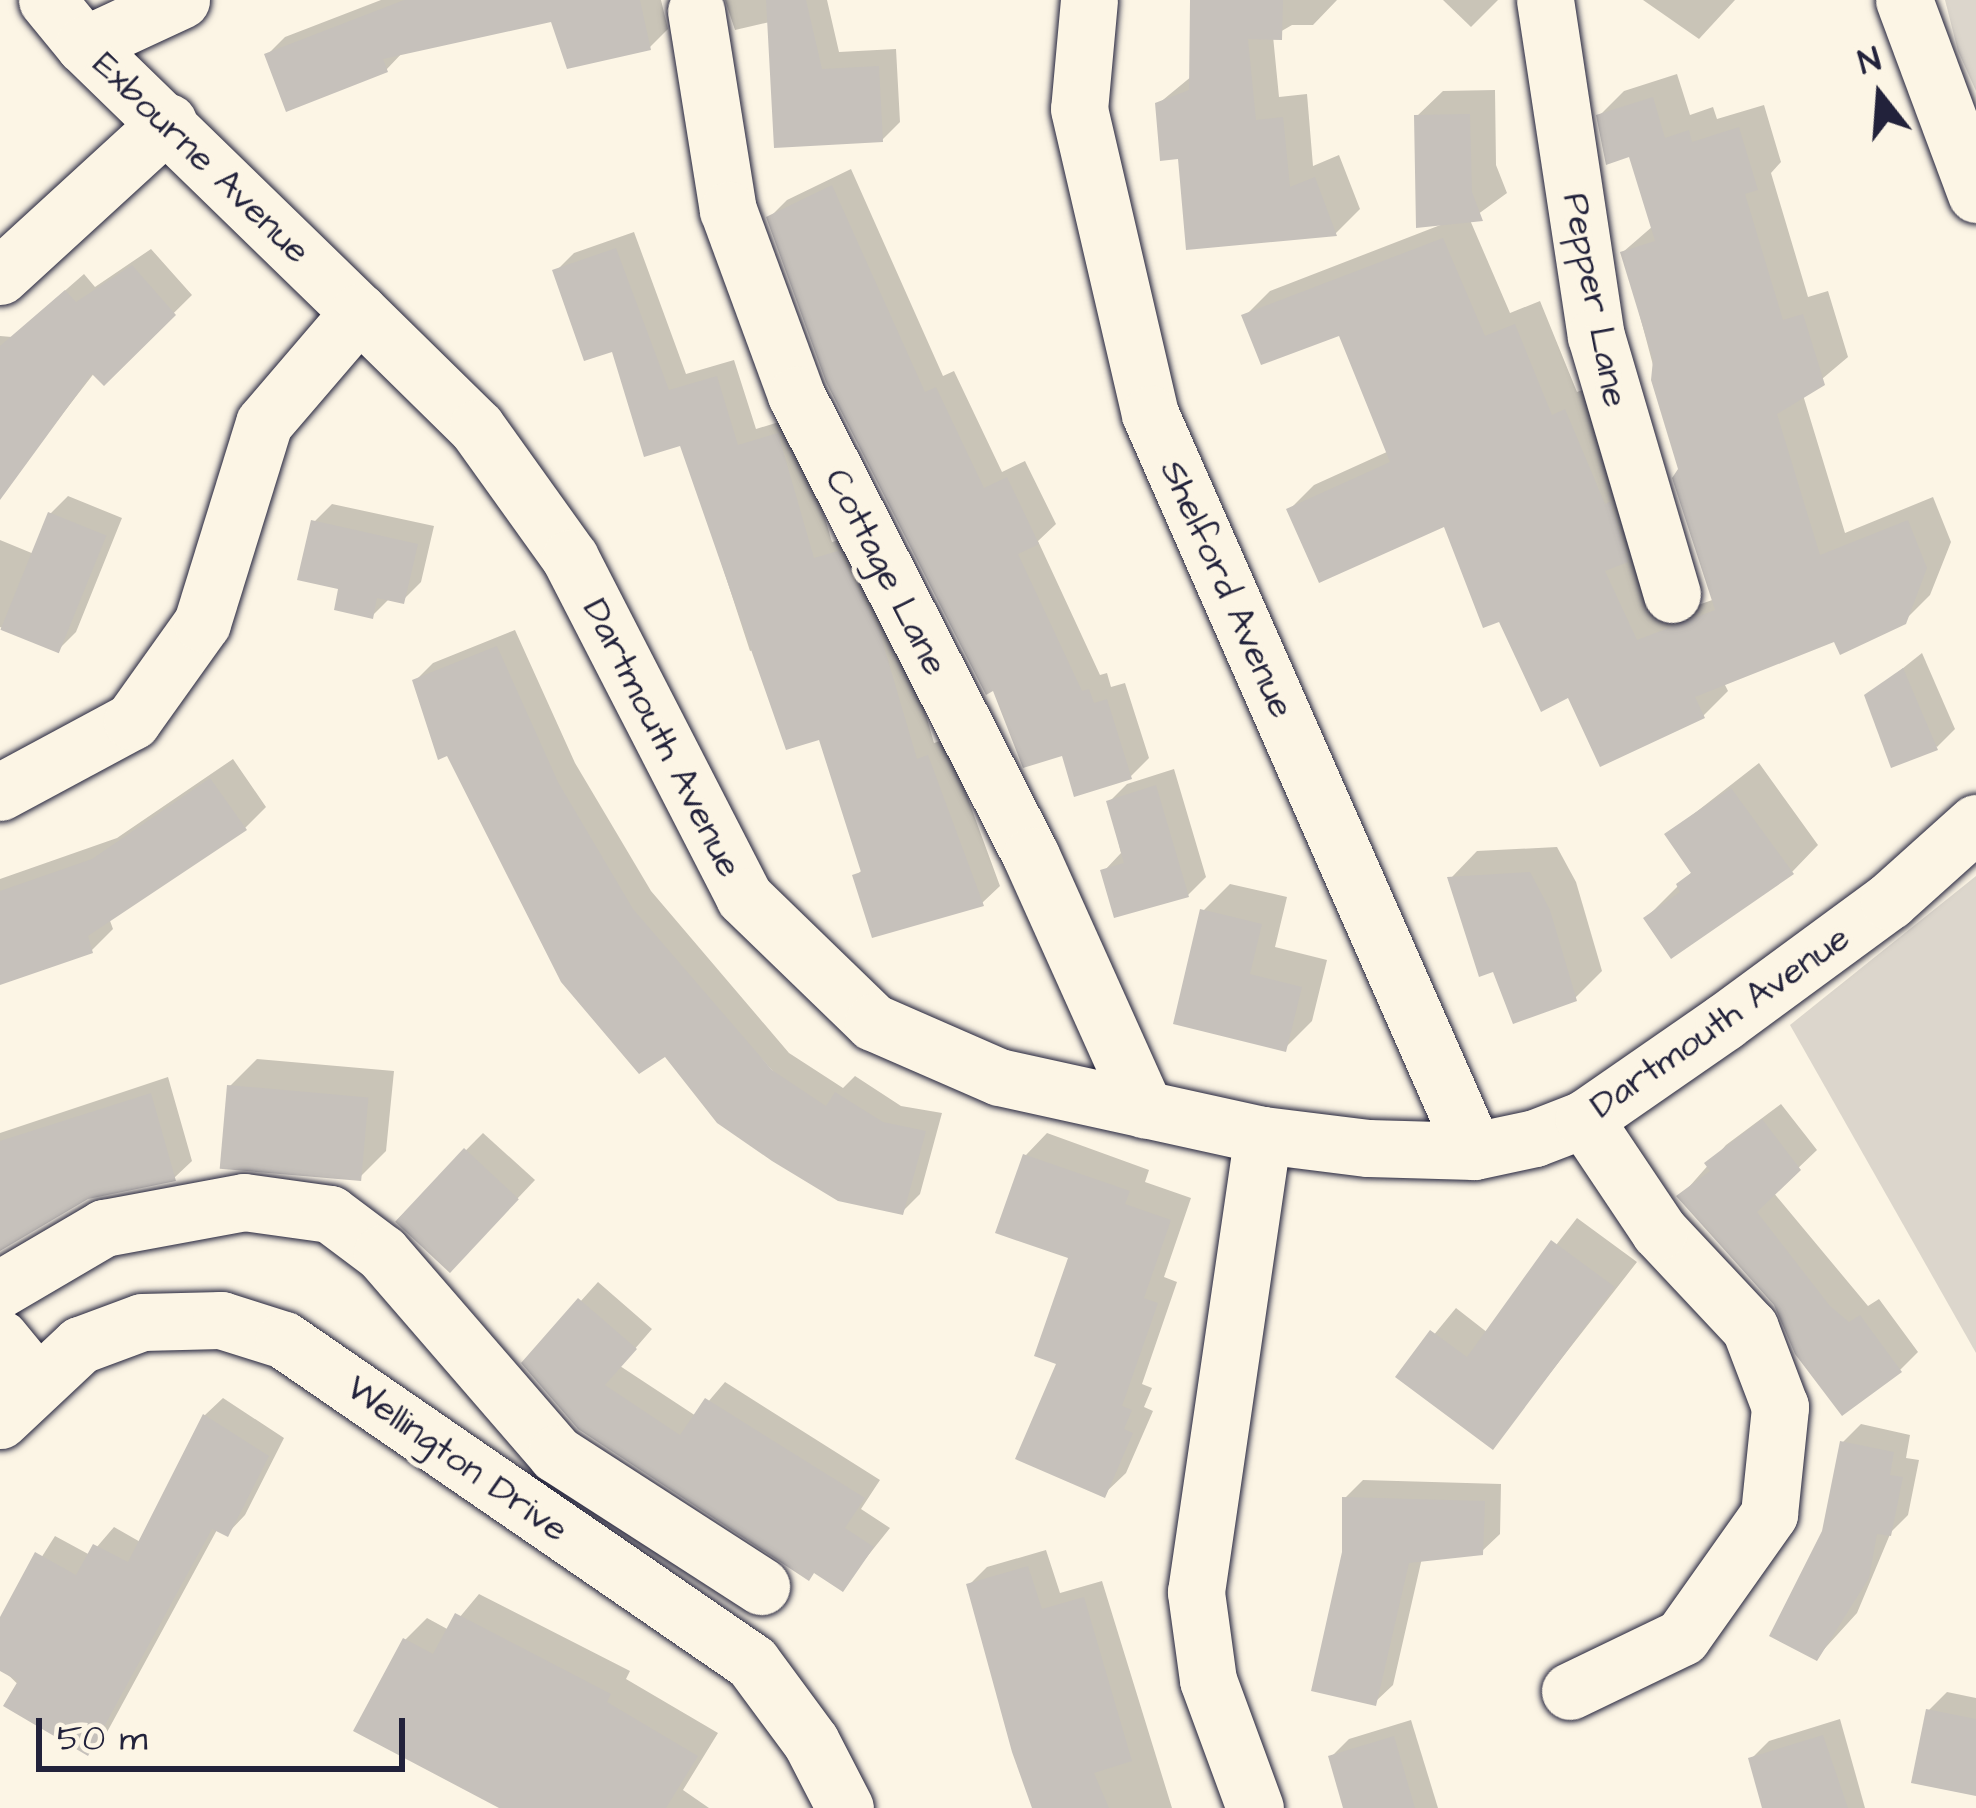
<!DOCTYPE html>
<html>
<head>
<meta charset="utf-8">
<style>
	body { margin:0 }
	#map { position:relative; width:1976px; height:1808px; overflow:hidden; background:#fcf5e5; font-family:"Architects Daughter",sans-serif }
	div>[style] { position:absolute }
	[style*='--x'] { left:calc(var(--x)*1px); top:calc(var(--y)*1px); width:calc(var(--w)*1px); rotate:calc(var(--a)*1deg) }
	.green>* { inset:0; background:#dcd6cc }
	.shadow>* { inset:0; background:#0003 }
	.building>* { inset:0; background:#c6c1bb; transform-origin:0 0 }
	.roads { filter:drop-shadow(0 0 3px #22223b) drop-shadow(0 0 3px #22223b) }
	.minor>* { height:57px; margin:-28.5px; padding:0 28.5px; transform-origin:28.5px; border-radius:28.5px; background:#fcf5e5 }
	span { translate:-50% -50%; white-space:nowrap; text-align:center; line-height:1.15; -webkit-text-stroke:10px #fcf5e5; paint-order:stroke }
	.street-label { font-size:36px; color:#22223b }
	.north { position:absolute; left:1820px; top:36px; width:120px; height:120px; -webkit-text-stroke:9px #fcf5e5; paint-order:stroke; rotate:343deg; font-size:33px; font-weight:700; line-height:48px; text-align:center; color:#22223b }
	.north::after { content:''; display:block; margin:auto; width:42px; height:54px; background:#22223b; clip-path:polygon(50% 0,100% 100%,50% 72%,0 100%) }
	.scale { position:absolute; left:36px; top:1718px; width:369px; height:54px; box-sizing:border-box; border:6px solid #22223b; border-top:0; padding-left:15px; font-size:36px; line-height:42px; white-space:nowrap; color:#22223b; -webkit-text-stroke:9px #fcf5e5; paint-order:stroke }
</style>
</head>
<body>
<div id="map">
	<div class="green">
		<i style="clip-path:polygon(1945px 0,1976px 0,1976px 91px,1958px 51px)"></i>
		<i style="clip-path:polygon(1976px 876px,1976px 1353px,1790px 1025px)"></i>
	</div>
	<div class="shadow">
		<i style="clip-path:polygon(381px 0,661px 0,668px 29px,650px 47px,553px 19px,404px 51px,386px 70px,267px 55px,285px 37px)"></i>
		<i style="clip-path:polygon(725px 0,827px 0,839px 52px,896px 49px,900px 122px,882px 140px,770px 22px,735px 30px)"></i>
		<i style="clip-path:polygon(1193px 0,1337px 0,1313px 25px,1292px 25px,1273px 36px,1279px 97px,1307px 94px,1313px 166px,1339px 155px,1360px 209px,1336px 233px,1189px 247px,1180px 156px,1158px 104px,1192px 76px)"></i>
		<i style="clip-path:polygon(1443px 0,1498px 0,1471px 27px)"></i>
		<i style="clip-path:polygon(1643px 0,1735px 0,1699px 39px)"></i>
		<i style="clip-path:polygon(1677px 74px,1690px 115px,1713px 107px,1717px 119px,1764px 105px,1781px 162px,1771px 173px,1808px 297px,1828px 291px,1848px 357px,1803px 395px,1845px 533px,1933px 497px,1951px 542px,1930px 595px,1904px 621px,1836px 638px,1724px 683px,1728px 691px,1703px 716px,1500px 618px,1446px 523px,1289px 510px,1314px 485px,1389px 451px,1340px 332px,1245px 316px,1270px 291px,1443px 224px,1417px 116px,1443px 91px,1495px 90px,1496px 165px,1507px 193px,1470px 220px,1510px 313px,1540px 301px,1577px 392px,1590px 387px,1662px 618px,1715px 599px,1623px 252px,1653px 226px,1631px 153px,1599px 116px,1624px 91px)"></i>
		<i style="clip-path:polygon(851px 169px,943px 376px,954px 371px,1002px 472px,1025px 461px,1056px 524px,1038px 541px,1100px 675px,1107px 673px,1111px 687px,1125px 683px,1149px 758px,1131px 776px,1064px 752px,995px 687px,769px 218px,787px 200px)"></i>
		<i style="clip-path:polygon(634px 232px,686px 374px,734px 360px,756px 429px,795px 417px,832px 542px,856px 535px,897px 615px,934px 743px,946px 739px,1000px 886px,982px 903px,856px 876px,863px 869px,821px 736px,759px 648px,750px 651px,682px 442px,556px 271px,574px 253px)"></i>
		<i style="clip-path:polygon(151px 249px,192px 295px,104px 382px,95px 372px,12px 479px,0 471px,0 336px,12px 337px,84px 274px,95px 287px)"></i>
		<i style="clip-path:polygon(68px 496px,122px 518px,76px 632px,58px 650px,0 627px,0 540px,34px 554px,50px 514px)"></i>
		<i style="clip-path:polygon(332px 504px,434px 526px,421px 582px,403px 600px,390px 598px,372px 616px,342px 587px,314px 522px)"></i>
		<i style="clip-path:polygon(515px 630px,575px 763px,651px 891px,789px 1053px,843px 1088px,855px 1076px,901px 1106px,942px 1113px,920px 1194px,902px 1212px,415px 681px,433px 663px)"></i>
		<i style="clip-path:polygon(1922px 653px,1955px 729px,1937px 747px,1868px 696px)"></i>
		<i style="clip-path:polygon(233px 759px,266px 807px,245px 828px,109px 918px,113px 929px,92px 950px,0 982px,0 879px,117px 838px)"></i>
		<i style="clip-path:polygon(1759px 763px,1818px 845px,1792px 872px,1646px 918px,1693px 871px,1668px 834px)"></i>
		<i style="clip-path:polygon(1174px 769px,1206px 877px,1188px 895px,1104px 871px,1121px 853px,1109px 802px,1127px 784px)"></i>
		<i style="clip-path:polygon(1557px 847px,1576px 882px,1602px 971px,1575px 998px,1451px 878px,1477px 851px)"></i>
		<i style="clip-path:polygon(1230px 884px,1287px 897px,1275px 947px,1327px 960px,1312px 1021px,1285px 1048px,1203px 911px)"></i>
		<i style="clip-path:polygon(257px 1059px,394px 1071px,386px 1151px,359px 1178px,230px 1086px)"></i>
		<i style="clip-path:polygon(168px 1077px,192px 1161px,174px 1178px,87px 1196px,0 1244px,0 1133px)"></i>
		<i style="clip-path:polygon(1781px 1104px,1817px 1150px,1773px 1192px,1868px 1306px,1879px 1299px,1918px 1352px,1900px 1370px,1777px 1304px,1681px 1196px,1726px 1145px)"></i>
		<i style="clip-path:polygon(483px 1133px,535px 1180px,467px 1252px,397px 1220px)"></i>
		<i style="clip-path:polygon(1047px 1133px,1149px 1170px,1145px 1182px,1191px 1198px,1164px 1277px,1177px 1282px,1142px 1384px,1152px 1388px,1144px 1407px,1153px 1411px,1126px 1473px,1104px 1494px,1060px 1362px,1071px 1256px,1026px 1155px)"></i>
		<i style="clip-path:polygon(1577px 1218px,1637px 1262px,1493px 1446px,1400px 1376px,1456px 1308px,1488px 1333px)"></i>
		<i style="clip-path:polygon(598px 1282px,652px 1329px,620px 1366px,696px 1416px,725px 1382px,880px 1480px,861px 1509px,890px 1528px,842px 1588px,525px 1363px)"></i>
		<i style="clip-path:polygon(223px 1398px,284px 1438px,245px 1515px,228px 1533px,218px 1528px,106px 1734px,88px 1752px,0 1667px,0 1623px,55px 1536px,90px 1555px,114px 1527px,142px 1543px,205px 1415px)"></i>
		<i style="clip-path:polygon(1861px 1424px,1910px 1435px,1906px 1458px,1919px 1460px,1908px 1515px,1891px 1532px,1857px 1613px,1817px 1657px,1825px 1532px,1843px 1442px)"></i>
		<i style="clip-path:polygon(1363px 1480px,1501px 1484px,1500px 1534px,1481px 1552px,1422px 1558px,1393px 1685px,1375px 1702px,1345px 1553px,1345px 1498px)"></i>
		<i style="clip-path:polygon(1046px 1550px,1060px 1593px,1102px 1581px,1172px 1808px,1038px 1808px,969px 1585px,987px 1567px)"></i>
		<i style="clip-path:polygon(479px 1594px,630px 1671px,626px 1679px,718px 1733px,683px 1790px,709px 1808px,503px 1808px,405px 1640px,427px 1618px,449px 1630px)"></i>
		<i style="clip-path:polygon(1947px 1692px,1976px 1698px,1976px 1789px,1929px 1710px)"></i>
		<i style="clip-path:polygon(1840px 1719px,1865px 1808px,1765px 1808px,1751px 1759px,1769px 1741px)"></i>
		<i style="clip-path:polygon(1411px 1720px,1438px 1808px,1346px 1808px,1331px 1757px,1349px 1739px)"></i>
	</div>
	<div class="building">
		<i style="clip-path:polygon(404px 0,640px 0,651px 50px,567px 69px,551px 22px,383px 59px,388px 72px,286px 112px,264px 54px)"></i>
		<i style="clip-path:polygon(766px 0,806px 0,822px 69px,879px 66px,883px 142px,774px 148px)"></i>
		<i style="clip-path:polygon(1190px 0,1283px 0,1282px 40px,1248px 39px,1256px 120px,1283px 117px,1290px 187px,1315px 177px,1337px 236px,1186px 250px,1178px 159px,1160px 161px,1155px 103px,1189px 90px)"></i>
		<i style="clip-path:polygon(1653px 97px,1665px 138px,1689px 130px,1692px 142px,1739px 127px,1758px 190px,1745px 194px,1783px 320px,1803px 314px,1825px 385px,1777px 414px,1820px 555px,1908px 520px,1927px 568px,1906px 624px,1840px 655px,1834px 642px,1695px 697px,1705px 718px,1600px 767px,1568px 698px,1541px 712px,1499px 622px,1483px 628px,1444px 527px,1319px 583px,1286px 509px,1390px 462px,1339px 336px,1261px 365px,1241px 315px,1443px 238px,1485px 336px,1515px 324px,1552px 415px,1565px 409px,1605px 504px,1610px 502px,1628px 562px,1605px 571px,1637px 640px,1715px 610px,1672px 478px,1678px 469px,1651px 380px,1653px 360px,1620px 252px,1655px 241px,1629px 157px,1606px 165px,1596px 115px)"></i>
		<i style="clip-path:polygon(1470px 114px,1472px 192px,1483px 221px,1416px 228px,1414px 115px)"></i>
		<i style="clip-path:polygon(832px 185px,925px 392px,936px 387px,984px 488px,1007px 477px,1039px 544px,1018px 554px,1082px 691px,1089px 689px,1094px 703px,1107px 699px,1132px 779px,1074px 797px,1062px 756px,1023px 768px,993px 691px,986px 695px,826px 382px,766px 217px)"></i>
		<i style="clip-path:polygon(616px 248px,669px 390px,717px 376px,738px 445px,778px 433px,814px 558px,838px 551px,880px 633px,917px 759px,928px 755px,984px 906px,872px 938px,852px 875px,861px 872px,819px 740px,786px 750px,680px 446px,644px 457px,612px 352px,584px 361px,552px 270px)"></i>
		<i style="clip-path:polygon(132px 265px,176px 315px,104px 386px,92px 374px,0 500px,0 346px,65px 290px,76px 302px)"></i>
		<i style="left:48px;top:512px;width:63px;height:127px;rotate:22deg"></i>
		<i style="clip-path:polygon(311px 520px,418px 544px,404px 604px,377px 598px,373px 619px,334px 610px,338px 589px,297px 580px)"></i>
		<i style="clip-path:polygon(497px 646px,558px 782px,633px 909px,772px 1070px,826px 1106px,835px 1092px,883px 1122px,926px 1131px,903px 1215px,838px 1201px,772px 1161px,717px 1123px,665px 1057px,639px 1074px,561px 982px,447px 756px,438px 760px,412px 680px)"></i>
		<i style="clip-path:polygon(1903px 668px,1938px 750px,1891px 768px,1864px 695px)"></i>
		<i style="clip-path:polygon(210px 778px,247px 830px,88px 936px,93px 953px,0 985px,0 891px,92px 859px)"></i>
		<i style="clip-path:polygon(1156px 785px,1189px 897px,1114px 918px,1100px 870px,1124px 863px,1106px 801px)"></i>
		<i style="clip-path:polygon(1731px 788px,1794px 874px,1671px 959px,1643px 918px,1680px 892px,1676px 884px,1691px 873px,1664px 834px)"></i>
		<i style="clip-path:polygon(1530px 872px,1550px 910px,1577px 1001px,1513px 1024px,1493px 972px,1479px 977px,1447px 877px)"></i>
		<i style="clip-path:polygon(1200px 909px,1262px 924px,1250px 974px,1302px 987px,1286px 1052px,1173px 1024px)"></i>
		<i style="left:227px;top:1085px;width:142px;height:84px;rotate:5deg"></i>
		<i style="clip-path:polygon(151px 1093px,176px 1181px,88px 1199px,0 1251px,0 1141px)"></i>
		<i style="clip-path:polygon(1762px 1119px,1801px 1170px,1757px 1212px,1830px 1306px,1849px 1322px,1860px 1315px,1902px 1372px,1842px 1416px,1795px 1354px,1774px 1305px,1676px 1196px,1710px 1171px,1704px 1163px)"></i>
		<i style="left:464px;top:1148px;width:75px;height:101px;rotate:43deg"></i>
		<i style="clip-path:polygon(1023px 1154px,1130px 1191px,1125px 1204px,1171px 1220px,1144px 1298px,1158px 1303px,1122px 1406px,1132px 1410px,1124px 1429px,1133px 1433px,1105px 1498px,1015px 1459px,1056px 1364px,1034px 1356px,1068px 1258px,995px 1233px)"></i>
		<i style="clip-path:polygon(1551px 1240px,1615px 1287px,1493px 1450px,1395px 1377px,1430px 1330px,1467px 1357px)"></i>
		<i style="clip-path:polygon(578px 1298px,637px 1349px,605px 1385px,680px 1435px,705px 1398px,865px 1498px,845px 1528px,874px 1547px,843px 1592px,814px 1573px,809px 1581px,578px 1429px,521px 1363px)"></i>
		<i style="clip-path:polygon(203px 1414px,269px 1456px,228px 1537px,212px 1529px,88px 1756px,3px 1706px,18px 1681px,0 1671px,0 1617px,35px 1552px,76px 1575px,93px 1544px,128px 1562px)"></i>
		<i style="clip-path:polygon(1840px 1441px,1894px 1452px,1890px 1475px,1903px 1477px,1891px 1536px,1877px 1534px,1869px 1578px,1817px 1661px,1769px 1636px,1822px 1531px)"></i>
		<i style="clip-path:polygon(1342px 1497px,1485px 1501px,1483px 1555px,1409px 1563px,1376px 1706px,1311px 1691px,1342px 1552px)"></i>
		<i style="clip-path:polygon(1028px 1566px,1042px 1609px,1084px 1597px,1132px 1761px,1094px 1773px,1109px 1808px,1032px 1808px,1012px 1752px,966px 1584px)"></i>
		<i style="clip-path:polygon(455px 1613px,611px 1694px,607px 1702px,698px 1756px,666px 1808px,499px 1808px,353px 1731px,403px 1638px,433px 1654px)"></i>
		<i style="clip-path:polygon(1926px 1709px,1976px 1719px,1976px 1796px,1911px 1783px)"></i>
		<i style="clip-path:polygon(1823px 1735px,1848px 1808px,1762px 1808px,1748px 1758px)"></i>
		<i style="clip-path:polygon(1394px 1736px,1415px 1808px,1343px 1808px,1328px 1756px)"></i>
	</div>
	<div class="roads">
		<div class="minor">
			<i style="--x:47;--y:0;--w:58;--a:50.6"></i>
			<i style="--x:84;--y:45;--w:383;--a:44.2"></i>
			<i style="--x:1089;--y:0;--w:109;--a:95.2"></i>
			<i style="--x:1079;--y:109;--w:313;--a:76.9"></i>
			<i style="--x:1150;--y:414;--w:805;--a:66.27"></i>
			<i style="--x:1545;--y:0;--w:340;--a:81.4"></i>
			<i style="--x:1596;--y:336;--w:269;--a:73.6"></i>
			<i style="--x:1904;--y:0;--w:207;--a:69.6"></i>
			<i style="--x:696;--y:11;--w:202;--a:80.9"></i>
			<i style="--x:728;--y:210;--w:197;--a:69.8"></i>
			<i style="--x:796;--y:395;--w:517;--a:62.99"></i>
			<i style="--x:1031;--y:856;--w:278;--a:65.8"></i>
			<i style="--x:84;--y:45;--w:107;--a:-24.9"></i>
			<i style="--x:0;--y:276;--w:228;--a:-42.5"></i>
			<i style="--x:0;--y:792;--w:150;--a:-28.3"></i>
			<i style="--x:132;--y:721;--w:120;--a:-54.5"></i>
			<i style="--x:202;--y:623;--w:209;--a:-72.8"></i>
			<i style="--x:264;--y:423;--w:146;--a:-49.4"></i>
			<i style="--x:359;--y:312;--w:165;--a:44.5"></i>
			<i style="--x:477;--y:428;--w:160;--a:54.4"></i>
			<i style="--x:570;--y:558;--w:381;--a:62.8"></i>
			<i style="--x:744;--y:897;--w:180;--a:44.1"></i>
			<i style="--x:873;--y:1022;--w:137;--a:23.6"></i>
			<i style="--x:999;--y:1077;--w:270;--a:12.4"></i>
			<i style="--x:1263;--y:1135;--w:106;--a:7.1"></i>
			<i style="--x:1368;--y:1148;--w:106;--a:1.6"></i>
			<i style="--x:1474;--y:1151;--w:62;--a:-12"></i>
			<i style="--x:1535;--y:1138;--w:53;--a:-21.2"></i>
			<i style="--x:1584;--y:1119;--w:170;--a:-34.7"></i>
			<i style="--x:1724;--y:1022;--w:205;--a:-36.3"></i>
			<i style="--x:1889;--y:901;--w:117;--a:-41.9"></i>
			<i style="--x:0;--y:1289;--w:121;--a:-30.4"></i>
			<i style="--x:104;--y:1228;--w:142;--a:-10.5"></i>
			<i style="--x:244;--y:1202;--w:87;--a:7.9"></i>
			<i style="--x:330;--y:1214;--w:65;--a:36.9"></i>
			<i style="--x:382;--y:1253;--w:266;--a:49.1"></i>
			<i style="--x:556;--y:1454;--w:244;--a:32.8"></i>
			<i style="--x:0;--y:1338;--w:57;--a:50.7"></i>
			<i style="--x:0;--y:1420;--w:110;--a:-43.2"></i>
			<i style="--x:80;--y:1345;--w:66;--a:-20.4"></i>
			<i style="--x:142;--y:1322;--w:79;--a:-1.5"></i>
			<i style="--x:221;--y:1320;--w:66;--a:17.6"></i>
			<i style="--x:284;--y:1340;--w:568;--a:34.53"></i>
			<i style="--x:752;--y:1662;--w:99;--a:53.6"></i>
			<i style="--x:811;--y:1742;--w:74;--a:62.7"></i>
			<i style="--x:1570;--y:1691;--w:124;--a:-25.7"></i>
			<i style="--x:1682;--y:1637;--w:151;--a:-54.7"></i>
			<i style="--x:1769;--y:1514;--w:108;--a:-84.1"></i>
			<i style="--x:1780;--y:1407;--w:85;--a:-110.8"></i>
			<i style="--x:1750;--y:1328;--w:133;--a:-133.2"></i>
			<i style="--x:1659;--y:1231;--w:135;--a:-123.8"></i>
			<i style="--x:1255;--y:1808;--w:136;--a:-110.2"></i>
			<i style="--x:1208;--y:1680;--w:89;--a:-97.8"></i>
			<i style="--x:1196;--y:1592;--w:462;--a:-81.7"></i>
		</div>
	</div>
	<div class="street-label">
		<span style="left:201px;top:158px;rotate:44deg">Exbourne Avenue</span>
		<span style="left:1595px;top:300px;rotate:79deg">Pepper Lane</span>
		<span style="left:886px;top:572px;rotate:63deg">Cottage Lane</span>
		<span style="left:1227px;top:589px;rotate:66deg">Shelford Avenue</span>
		<span style="left:662px;top:738px;rotate:63deg">Dartmouth Avenue</span>
		<span style="left:1720px;top:1022px;rotate:-35deg">Dartmouth Avenue</span>
		<span style="left:457px;top:1459px;rotate:35deg">Wellington Drive</span>
	</div>
	<div class="north">N</div>
	<div class="scale">50 m</div>
</div>
</body>
</html>
